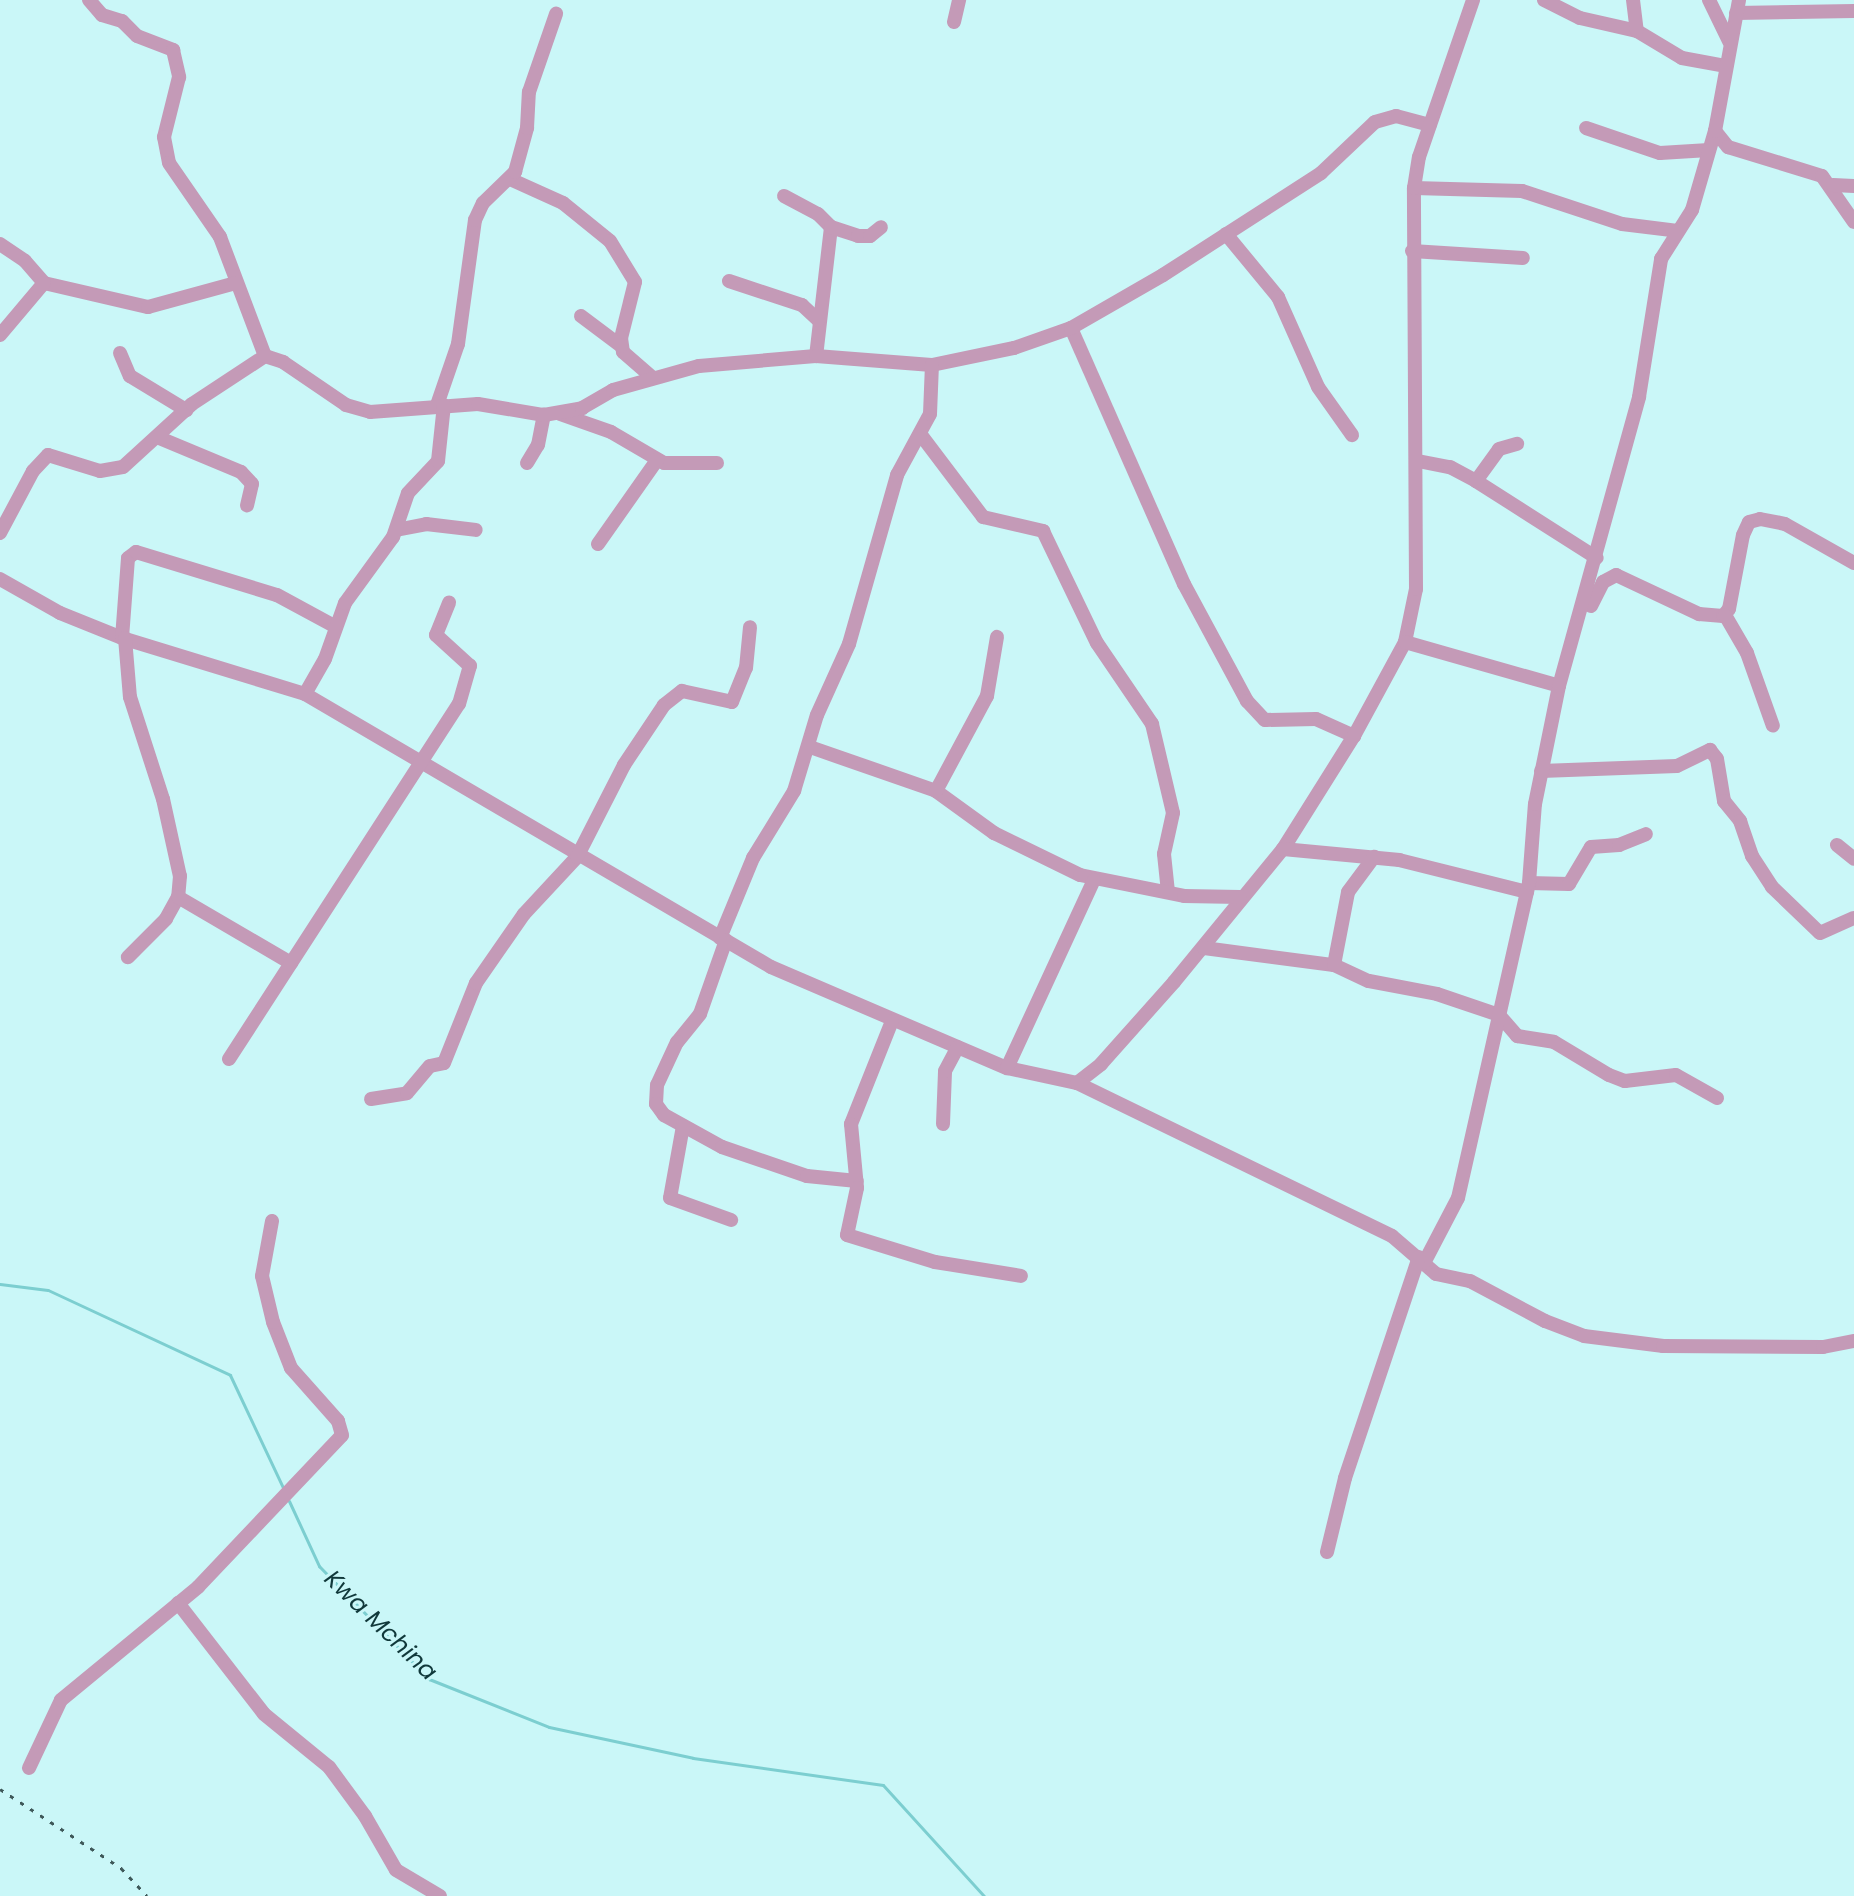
<!DOCTYPE html>
<html>
<head>
<meta charset="utf-8">
<style>
	body { margin:0 }
	#map { position:relative; width:1854px; height:1896px; overflow:hidden; background:#caf7f8; font-family:Poppins,sans-serif }
	div>[style] { position:absolute }
	[style*='--x'] { left:calc(var(--x)*1px); top:calc(var(--y)*1px); width:calc(var(--w)*1px); rotate:calc(var(--a)*1deg) }
	.stream>* { height:3px; margin:-1.5px; padding:0 1.5px; transform-origin:1.5px; border-radius:1.5px; background:#7cced0 }
	.minor>* { height:14px; margin:-7px; padding:0 7px; transform-origin:7px; border-radius:7px; background:#c49ab7 }
	.rail>* { height:3px; margin-top:-1.5px; transform-origin:0; background:repeating-linear-gradient(90deg,#3e5859 0 4px,transparent 0 12px) }
	span { translate:-50% -50%; white-space:nowrap; text-align:center; line-height:1.15; -webkit-text-stroke:6px #caf7f8; paint-order:stroke }
	.water-label { font-size:24px; color:#10383a; font-style:italic }
</style>
</head>
<body>
<div id="map">
	<div class="stream">
		<i style="--x:0;--y:1284;--w:48;--a:7.1"></i>
		<i style="--x:48;--y:1290;--w:201;--a:25"></i>
		<i style="--x:230;--y:1375;--w:127;--a:64.8"></i>
		<i style="--x:289;--y:1501;--w:72;--a:65.2"></i>
		<i style="--x:319;--y:1566;--w:158;--a:45.8"></i>
		<i style="--x:429;--y:1679;--w:129;--a:21.8"></i>
		<i style="--x:549;--y:1727;--w:147;--a:12.1"></i>
		<i style="--x:693;--y:1758;--w:192;--a:8.1"></i>
		<i style="--x:883;--y:1785;--w:150;--a:47.7"></i>
	</div>
	<div class="minor">
		<i style="--x:89;--y:0;--w:20;--a:49"></i>
		<i style="--x:102;--y:15;--w:21;--a:17"></i>
		<i style="--x:122;--y:21;--w:21;--a:45"></i>
		<i style="--x:137;--y:36;--w:39;--a:21"></i>
		<i style="--x:173;--y:50;--w:28;--a:77"></i>
		<i style="--x:179;--y:77;--w:62;--a:104"></i>
		<i style="--x:164;--y:137;--w:26;--a:79"></i>
		<i style="--x:169;--y:163;--w:90;--a:55.4"></i>
		<i style="--x:220;--y:237;--w:127;--a:69.3"></i>
		<i style="--x:1544;--y:0;--w:40;--a:26.6"></i>
		<i style="--x:1580;--y:18;--w:58;--a:12.8"></i>
		<i style="--x:1637;--y:31;--w:52;--a:31"></i>
		<i style="--x:1682;--y:58;--w:45;--a:10.3"></i>
		<i style="--x:1633;--y:0;--w:31;--a:83"></i>
		<i style="--x:1709;--y:0;--w:46;--a:64"></i>
		<i style="--x:1736;--y:13;--w:118;--a:-1"></i>
		<i style="--x:954;--y:22;--w:23;--a:-77"></i>
		<i style="--x:1586;--y:128;--w:78;--a:18.7"></i>
		<i style="--x:1660;--y:153;--w:49;--a:-3.5"></i>
		<i style="--x:1715;--y:131;--w:21;--a:51"></i>
		<i style="--x:1728;--y:147;--w:98;--a:17.1"></i>
		<i style="--x:1822;--y:176;--w:56;--a:55.2"></i>
		<i style="--x:510;--y:179;--w:58;--a:24.4"></i>
		<i style="--x:563;--y:203;--w:60;--a:39"></i>
		<i style="--x:610;--y:241;--w:48;--a:58.6"></i>
		<i style="--x:635;--y:282;--w:58;--a:104"></i>
		<i style="--x:621;--y:338;--w:14;--a:82"></i>
		<i style="--x:623;--y:352;--w:40;--a:41"></i>
		<i style="--x:1833;--y:185;--w:21;--a:3"></i>
		<i style="--x:1414;--y:188;--w:108;--a:1.6"></i>
		<i style="--x:1522;--y:191;--w:105;--a:18.3"></i>
		<i style="--x:1622;--y:224;--w:56;--a:7.1"></i>
		<i style="--x:784;--y:196;--w:38;--a:28"></i>
		<i style="--x:818;--y:214;--w:18;--a:45"></i>
		<i style="--x:831;--y:227;--w:130;--a:96.6"></i>
		<i style="--x:831;--y:227;--w:28;--a:18"></i>
		<i style="--x:858;--y:236;--w:12;--a:0"></i>
		<i style="--x:870;--y:236;--w:14;--a:-39"></i>
		<i style="--x:1226;--y:234;--w:82;--a:50.5"></i>
		<i style="--x:1278;--y:297;--w:98;--a:66"></i>
		<i style="--x:1318;--y:387;--w:59;--a:54.7"></i>
		<i style="--x:0;--y:244;--w:30;--a:34"></i>
		<i style="--x:25;--y:261;--w:29;--a:49"></i>
		<i style="--x:44;--y:283;--w:107;--a:13"></i>
		<i style="--x:148;--y:307;--w:91;--a:-15.3"></i>
		<i style="--x:1412;--y:251;--w:111;--a:3.6"></i>
		<i style="--x:729;--y:281;--w:77;--a:18.2"></i>
		<i style="--x:802;--y:305;--w:22;--a:43"></i>
		<i style="--x:581;--y:316;--w:50;--a:36.9"></i>
		<i style="--x:1071;--y:328;--w:280;--a:66.2"></i>
		<i style="--x:1184;--y:584;--w:133;--a:61.7"></i>
		<i style="--x:1247;--y:701;--w:26;--a:47"></i>
		<i style="--x:1265;--y:720;--w:51;--a:-1.1"></i>
		<i style="--x:1316;--y:719;--w:42;--a:24.1"></i>
		<i style="--x:0;--y:335;--w:68;--a:-49.8"></i>
		<i style="--x:120;--y:353;--w:25;--a:67"></i>
		<i style="--x:130;--y:376;--w:66;--a:31.3"></i>
		<i style="--x:437;--y:405;--w:65;--a:-71"></i>
		<i style="--x:458;--y:344;--w:125;--a:-82.2"></i>
		<i style="--x:475;--y:220;--w:19;--a:-65"></i>
		<i style="--x:483;--y:203;--w:45;--a:-44.1"></i>
		<i style="--x:515;--y:172;--w:46;--a:-74.7"></i>
		<i style="--x:527;--y:128;--w:36;--a:-87"></i>
		<i style="--x:529;--y:92;--w:83;--a:-70.9"></i>
		<i style="--x:560;--y:414;--w:54;--a:19.4"></i>
		<i style="--x:611;--y:432;--w:61;--a:30.3"></i>
		<i style="--x:664;--y:463;--w:53;--a:0"></i>
		<i style="--x:921;--y:435;--w:103;--a:52.9"></i>
		<i style="--x:983;--y:517;--w:62;--a:13.1"></i>
		<i style="--x:1043;--y:531;--w:124;--a:64.3"></i>
		<i style="--x:1097;--y:643;--w:98;--a:55.8"></i>
		<i style="--x:1152;--y:724;--w:91;--a:76.7"></i>
		<i style="--x:1173;--y:813;--w:42;--a:102.4"></i>
		<i style="--x:1164;--y:854;--w:38;--a:84"></i>
		<i style="--x:157;--y:437;--w:91;--a:22.6"></i>
		<i style="--x:241;--y:472;--w:16;--a:47"></i>
		<i style="--x:252;--y:484;--w:22;--a:103"></i>
		<i style="--x:1418;--y:461;--w:33;--a:11"></i>
		<i style="--x:1450;--y:467;--w:30;--a:28"></i>
		<i style="--x:1476;--y:481;--w:143;--a:32.5"></i>
		<i style="--x:527;--y:463;--w:21;--a:-59"></i>
		<i style="--x:538;--y:445;--w:31;--a:-79"></i>
		<i style="--x:1476;--y:481;--w:39;--a:-54"></i>
		<i style="--x:1499;--y:449;--w:19;--a:-16"></i>
		<i style="--x:396;--y:530;--w:31;--a:-11"></i>
		<i style="--x:426;--y:524;--w:50;--a:6.8"></i>
		<i style="--x:0;--y:533;--w:70;--a:-62"></i>
		<i style="--x:33;--y:471;--w:22;--a:-47"></i>
		<i style="--x:48;--y:455;--w:54;--a:17.1"></i>
		<i style="--x:100;--y:471;--w:23;--a:-10"></i>
		<i style="--x:123;--y:467;--w:93;--a:-42.4"></i>
		<i style="--x:192;--y:404;--w:87;--a:-33.3"></i>
		<i style="--x:265;--y:356;--w:19;--a:18"></i>
		<i style="--x:283;--y:362;--w:76;--a:34.3"></i>
		<i style="--x:346;--y:405;--w:25;--a:16"></i>
		<i style="--x:370;--y:412;--w:108;--a:-4.2"></i>
		<i style="--x:478;--y:404;--w:67;--a:9.5"></i>
		<i style="--x:544;--y:415;--w:39;--a:-10"></i>
		<i style="--x:582;--y:408;--w:36;--a:-30"></i>
		<i style="--x:613;--y:390;--w:89;--a:-15.6"></i>
		<i style="--x:699;--y:366;--w:117;--a:-4.9"></i>
		<i style="--x:816;--y:356;--w:116;--a:4.4"></i>
		<i style="--x:932;--y:365;--w:84;--a:-11.7"></i>
		<i style="--x:1014;--y:348;--w:60;--a:-19.3"></i>
		<i style="--x:1071;--y:328;--w:106;--a:-29.9"></i>
		<i style="--x:1163;--y:275;--w:188;--a:-32.8"></i>
		<i style="--x:1321;--y:173;--w:74;--a:-43.4"></i>
		<i style="--x:1375;--y:122;--w:22;--a:-16"></i>
		<i style="--x:1396;--y:116;--w:35;--a:15"></i>
		<i style="--x:598;--y:544;--w:103;--a:-54.9"></i>
		<i style="--x:0;--y:579;--w:69;--a:29.5"></i>
		<i style="--x:60;--y:613;--w:67;--a:22"></i>
		<i style="--x:122;--y:638;--w:191;--a:17"></i>
		<i style="--x:305;--y:694;--w:540;--a:30.36"></i>
		<i style="--x:771;--y:967;--w:257;--a:23.2"></i>
		<i style="--x:1007;--y:1068;--w:72;--a:12.1"></i>
		<i style="--x:1077;--y:1083;--w:31;--a:-38"></i>
		<i style="--x:1101;--y:1064;--w:110;--a:-48.3"></i>
		<i style="--x:1174;--y:982;--w:172;--a:-50.7"></i>
		<i style="--x:1283;--y:849;--w:133;--a:-57.9"></i>
		<i style="--x:1354;--y:736;--w:107;--a:-61.5"></i>
		<i style="--x:1405;--y:642;--w:54;--a:-78.3"></i>
		<i style="--x:1416;--y:589;--w:401;--a:-90.3"></i>
		<i style="--x:1414;--y:188;--w:31;--a:-81"></i>
		<i style="--x:1419;--y:157;--w:166;--a:-71"></i>
		<i style="--x:1591;--y:606;--w:27;--a:-63"></i>
		<i style="--x:1603;--y:582;--w:15;--a:-28"></i>
		<i style="--x:1616;--y:575;--w:92;--a:25.2"></i>
		<i style="--x:1699;--y:614;--w:24;--a:5"></i>
		<i style="--x:1723;--y:616;--w:9;--a:-49"></i>
		<i style="--x:1729;--y:609;--w:75;--a:-79.3"></i>
		<i style="--x:1743;--y:535;--w:14;--a:-65"></i>
		<i style="--x:1749;--y:522;--w:11;--a:-15"></i>
		<i style="--x:1760;--y:519;--w:25;--a:11"></i>
		<i style="--x:1785;--y:524;--w:79;--a:29.5"></i>
		<i style="--x:1725;--y:615;--w:44;--a:59.9"></i>
		<i style="--x:1747;--y:653;--w:77;--a:70.4"></i>
		<i style="--x:122;--y:638;--w:80;--a:-85.7"></i>
		<i style="--x:128;--y:558;--w:10;--a:-37"></i>
		<i style="--x:136;--y:552;--w:147;--a:17"></i>
		<i style="--x:277;--y:595;--w:67;--a:28.5"></i>
		<i style="--x:125;--y:638;--w:59;--a:85.2"></i>
		<i style="--x:130;--y:697;--w:107;--a:72.1"></i>
		<i style="--x:163;--y:799;--w:79;--a:77.6"></i>
		<i style="--x:180;--y:876;--w:21;--a:95"></i>
		<i style="--x:178;--y:897;--w:25;--a:119"></i>
		<i style="--x:166;--y:919;--w:54;--a:135"></i>
		<i style="--x:1405;--y:642;--w:160;--a:15.9"></i>
		<i style="--x:305;--y:694;--w:40;--a:-60.3"></i>
		<i style="--x:325;--y:659;--w:59;--a:-70.3"></i>
		<i style="--x:345;--y:603;--w:82;--a:-54"></i>
		<i style="--x:393;--y:537;--w:46;--a:-71.2"></i>
		<i style="--x:408;--y:493;--w:44;--a:-46.8"></i>
		<i style="--x:438;--y:461;--w:56;--a:-83.9"></i>
		<i style="--x:810;--y:747;--w:133;--a:19.2"></i>
		<i style="--x:936;--y:791;--w:72;--a:35.9"></i>
		<i style="--x:994;--y:833;--w:96;--a:26"></i>
		<i style="--x:1080;--y:875;--w:106;--a:11.4"></i>
		<i style="--x:1184;--y:896;--w:56;--a:1"></i>
		<i style="--x:1541;--y:771;--w:136;--a:-2.1"></i>
		<i style="--x:1677;--y:766;--w:37;--a:-26"></i>
		<i style="--x:1710;--y:750;--w:11;--a:52"></i>
		<i style="--x:1717;--y:759;--w:43;--a:80.5"></i>
		<i style="--x:1724;--y:801;--w:26;--a:51"></i>
		<i style="--x:1740;--y:821;--w:37;--a:71"></i>
		<i style="--x:1752;--y:856;--w:37;--a:57"></i>
		<i style="--x:1772;--y:887;--w:66;--a:43.8"></i>
		<i style="--x:1820;--y:933;--w:37;--a:-24"></i>
		<i style="--x:936;--y:791;--w:108;--a:-61.8"></i>
		<i style="--x:987;--y:696;--w:60;--a:-80.4"></i>
		<i style="--x:1837;--y:845;--w:22;--a:39"></i>
		<i style="--x:1283;--y:849;--w:117;--a:5.4"></i>
		<i style="--x:1399;--y:860;--w:132;--a:14"></i>
		<i style="--x:1529;--y:883;--w:40;--a:1.4"></i>
		<i style="--x:1569;--y:884;--w:43;--a:-59.3"></i>
		<i style="--x:1591;--y:847;--w:28;--a:-4"></i>
		<i style="--x:1619;--y:845;--w:29;--a:-22"></i>
		<i style="--x:178;--y:897;--w:131;--a:30.3"></i>
		<i style="--x:720;--y:938;--w:87;--a:-67.6"></i>
		<i style="--x:753;--y:858;--w:79;--a:-58.5"></i>
		<i style="--x:794;--y:791;--w:79;--a:-73.2"></i>
		<i style="--x:817;--y:715;--w:78;--a:-65.7"></i>
		<i style="--x:849;--y:644;--w:176;--a:-74.1"></i>
		<i style="--x:897;--y:475;--w:69;--a:-61.6"></i>
		<i style="--x:930;--y:414;--w:49;--a:-87.7"></i>
		<i style="--x:726;--y:940;--w:78;--a:109.4"></i>
		<i style="--x:700;--y:1014;--w:36;--a:129"></i>
		<i style="--x:677;--y:1042;--w:47;--a:114.9"></i>
		<i style="--x:657;--y:1085;--w:19;--a:93"></i>
		<i style="--x:656;--y:1104;--w:14;--a:54"></i>
		<i style="--x:664;--y:1115;--w:66;--a:28.9"></i>
		<i style="--x:722;--y:1147;--w:90;--a:18.8"></i>
		<i style="--x:807;--y:1176;--w:50;--a:5.7"></i>
		<i style="--x:1204;--y:948;--w:131;--a:7.5"></i>
		<i style="--x:1334;--y:965;--w:38;--a:25"></i>
		<i style="--x:1369;--y:981;--w:69;--a:10.8"></i>
		<i style="--x:1437;--y:994;--w:65;--a:18.7"></i>
		<i style="--x:1499;--y:1015;--w:28;--a:49"></i>
		<i style="--x:1517;--y:1036;--w:37;--a:9"></i>
		<i style="--x:1554;--y:1042;--w:64;--a:31"></i>
		<i style="--x:1609;--y:1075;--w:17;--a:21"></i>
		<i style="--x:1625;--y:1081;--w:51;--a:-6.7"></i>
		<i style="--x:1676;--y:1075;--w:47;--a:29.3"></i>
		<i style="--x:1334;--y:965;--w:74;--a:-79.1"></i>
		<i style="--x:1348;--y:892;--w:44;--a:-53.4"></i>
		<i style="--x:892;--y:1021;--w:111;--a:111.7"></i>
		<i style="--x:851;--y:1124;--w:64;--a:84.6"></i>
		<i style="--x:857;--y:1188;--w:48;--a:102"></i>
		<i style="--x:847;--y:1235;--w:92;--a:17.1"></i>
		<i style="--x:935;--y:1262;--w:87;--a:9.2"></i>
		<i style="--x:229;--y:1059;--w:423;--a:-57.1"></i>
		<i style="--x:459;--y:704;--w:40;--a:-74"></i>
		<i style="--x:470;--y:666;--w:46;--a:-137.6"></i>
		<i style="--x:436;--y:635;--w:35;--a:-68"></i>
		<i style="--x:1007;--y:1068;--w:207;--a:-65.2"></i>
		<i style="--x:1077;--y:1083;--w:350;--a:25.9"></i>
		<i style="--x:1392;--y:1236;--w:58;--a:40.8"></i>
		<i style="--x:1436;--y:1274;--w:35;--a:12"></i>
		<i style="--x:1470;--y:1281;--w:85;--a:28.1"></i>
		<i style="--x:1545;--y:1321;--w:42;--a:21"></i>
		<i style="--x:1584;--y:1336;--w:80;--a:7.2"></i>
		<i style="--x:1663;--y:1346;--w:160;--a:0.4"></i>
		<i style="--x:1823;--y:1347;--w:32;--a:-11"></i>
		<i style="--x:371;--y:1099;--w:36;--a:-9"></i>
		<i style="--x:407;--y:1093;--w:35;--a:-50"></i>
		<i style="--x:430;--y:1066;--w:14;--a:-12"></i>
		<i style="--x:444;--y:1063;--w:86;--a:-68.2"></i>
		<i style="--x:476;--y:983;--w:84;--a:-55.2"></i>
		<i style="--x:524;--y:914;--w:78;--a:-47.1"></i>
		<i style="--x:577;--y:857;--w:103;--a:-62.9"></i>
		<i style="--x:624;--y:765;--w:72;--a:-56.3"></i>
		<i style="--x:664;--y:705;--w:23;--a:-38"></i>
		<i style="--x:682;--y:691;--w:51;--a:12.4"></i>
		<i style="--x:732;--y:702;--w:37;--a:-68"></i>
		<i style="--x:746;--y:668;--w:41;--a:-84.4"></i>
		<i style="--x:943;--y:1124;--w:53;--a:-87.8"></i>
		<i style="--x:945;--y:1071;--w:27;--a:-62"></i>
		<i style="--x:683;--y:1126;--w:73;--a:100.2"></i>
		<i style="--x:670;--y:1198;--w:65;--a:19.8"></i>
		<i style="--x:1424;--y:1263;--w:73;--a:-62.4"></i>
		<i style="--x:1458;--y:1198;--w:323;--a:-77.3"></i>
		<i style="--x:1529;--y:883;--w:79;--a:-85.7"></i>
		<i style="--x:1535;--y:804;--w:120;--a:-78.5"></i>
		<i style="--x:1559;--y:686;--w:300;--a:-74.5"></i>
		<i style="--x:1639;--y:397;--w:140;--a:-80.9"></i>
		<i style="--x:1661;--y:259;--w:58;--a:-57.7"></i>
		<i style="--x:1692;--y:210;--w:82;--a:-73.8"></i>
		<i style="--x:1715;--y:131;--w:133;--a:-79.6"></i>
		<i style="--x:1327;--y:1552;--w:76;--a:-76.3"></i>
		<i style="--x:1345;--y:1478;--w:233;--a:-71.5"></i>
		<i style="--x:178;--y:1603;--w:140;--a:52.2"></i>
		<i style="--x:264;--y:1714;--w:84;--a:39.2"></i>
		<i style="--x:329;--y:1767;--w:61;--a:53.7"></i>
		<i style="--x:365;--y:1816;--w:62;--a:60.1"></i>
		<i style="--x:396;--y:1870;--w:51;--a:30.6"></i>
		<i style="--x:29;--y:1768;--w:75;--a:-64.8"></i>
		<i style="--x:61;--y:1700;--w:178;--a:-39.5"></i>
		<i style="--x:198;--y:1587;--w:209;--a:-46.5"></i>
		<i style="--x:342;--y:1435;--w:15;--a:-106"></i>
		<i style="--x:338;--y:1421;--w:71;--a:-131.6"></i>
		<i style="--x:291;--y:1368;--w:49;--a:-111.4"></i>
		<i style="--x:273;--y:1322;--w:47;--a:-103.4"></i>
		<i style="--x:262;--y:1276;--w:56;--a:-79.7"></i>
	</div>
	<div class="rail">
		<i style="--x:0;--y:1789;--w:145;--a:33.1"></i>
		<i style="--x:121;--y:1868;--w:38;--a:47"></i>
	</div>
	<div class="water-label">
		<span style="left:381px;top:1625px;rotate:44deg">Kwa Mchina</span>
	</div>
</div>
</body>
</html>
